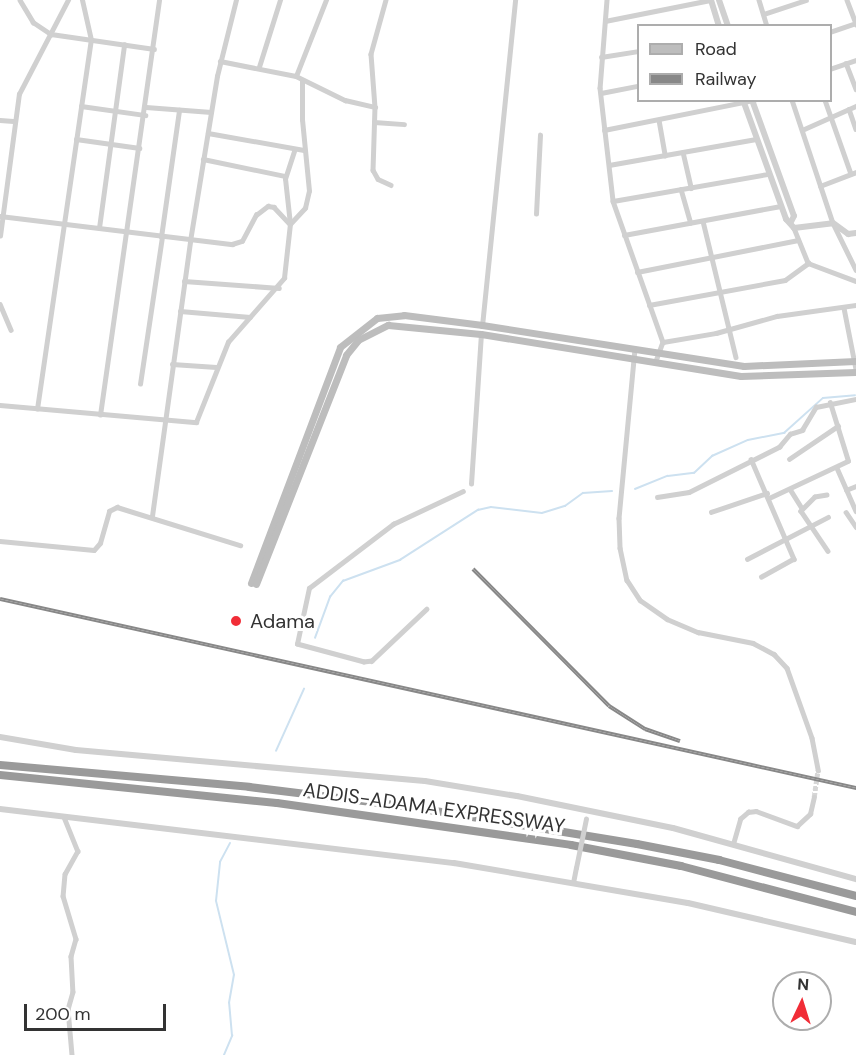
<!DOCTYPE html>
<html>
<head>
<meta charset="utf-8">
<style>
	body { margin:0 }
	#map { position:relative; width:856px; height:1055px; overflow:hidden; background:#fff; font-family:"DM Sans",sans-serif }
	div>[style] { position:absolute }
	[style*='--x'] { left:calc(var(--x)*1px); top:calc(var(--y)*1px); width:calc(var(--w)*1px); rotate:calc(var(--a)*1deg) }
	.stream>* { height:1.5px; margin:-0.75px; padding:0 0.75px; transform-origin:0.75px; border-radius:0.75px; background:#cde1f0 }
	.minor-tunnel>* { height:4.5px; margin-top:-2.25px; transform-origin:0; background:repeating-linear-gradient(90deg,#d6d6d6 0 4.5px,transparent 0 6.5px) }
	.minor>* { height:4.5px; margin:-2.25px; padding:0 2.25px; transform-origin:2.25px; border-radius:2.25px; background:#d0d0d0 }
	.tertiary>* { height:6px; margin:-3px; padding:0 3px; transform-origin:3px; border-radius:3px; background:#d0d0d0 }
	.secondary>* { height:7px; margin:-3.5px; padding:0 3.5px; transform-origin:3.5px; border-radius:3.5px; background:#bdbdbd }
	.motorway>* { height:8px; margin:-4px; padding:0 4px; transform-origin:4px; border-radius:4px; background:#9a9a9a }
	.rail>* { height:4px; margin-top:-2px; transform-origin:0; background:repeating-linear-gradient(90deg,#fff 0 4.5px,#888 0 9px); box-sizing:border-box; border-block:2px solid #888 }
	.minor-bridge>* { height:4.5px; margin:-2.25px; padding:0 2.25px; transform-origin:2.25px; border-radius:2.25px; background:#d0d0d0 }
	.dots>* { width:16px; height:16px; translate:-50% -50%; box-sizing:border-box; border:3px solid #fff; border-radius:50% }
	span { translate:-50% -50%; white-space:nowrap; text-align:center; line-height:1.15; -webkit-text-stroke:6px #fff; paint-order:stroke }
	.poi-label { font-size:20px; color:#333 }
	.left { translate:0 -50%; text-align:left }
	.street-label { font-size:20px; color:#333 }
	.legend { position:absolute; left:637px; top:24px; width:195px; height:78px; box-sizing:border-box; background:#fff; border:2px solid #adadad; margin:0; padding:8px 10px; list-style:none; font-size:18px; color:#333 }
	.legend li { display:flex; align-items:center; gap:12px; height:30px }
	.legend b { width:30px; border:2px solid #adadad }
	.north { position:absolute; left:772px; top:971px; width:60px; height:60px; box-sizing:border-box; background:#fff; border:2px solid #adadad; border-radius:50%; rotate:4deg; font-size:16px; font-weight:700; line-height:24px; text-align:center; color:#333 }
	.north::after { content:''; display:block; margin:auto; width:21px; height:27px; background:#f12d37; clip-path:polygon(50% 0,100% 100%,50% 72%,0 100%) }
	.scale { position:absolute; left:24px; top:1004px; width:142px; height:27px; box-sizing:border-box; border:3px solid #333; border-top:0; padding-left:8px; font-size:18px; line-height:21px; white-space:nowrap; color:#333; -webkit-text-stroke:4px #fff; paint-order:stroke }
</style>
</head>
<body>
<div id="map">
	<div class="stream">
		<i style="--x:635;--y:489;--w:35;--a:-22"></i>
		<i style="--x:668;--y:476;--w:26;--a:-7"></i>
		<i style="--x:694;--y:473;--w:25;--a:-43"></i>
		<i style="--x:712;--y:456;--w:39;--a:-24"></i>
		<i style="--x:748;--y:440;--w:37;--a:-11"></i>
		<i style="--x:784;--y:433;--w:52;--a:-41.9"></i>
		<i style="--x:823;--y:398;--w:32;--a:-5"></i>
		<i style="--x:315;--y:638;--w:44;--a:-69.9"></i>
		<i style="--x:330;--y:597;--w:21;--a:-51"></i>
		<i style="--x:343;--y:581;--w:61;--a:-20.2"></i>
		<i style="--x:400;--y:560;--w:93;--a:-32.7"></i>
		<i style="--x:478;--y:510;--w:13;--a:-13"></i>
		<i style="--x:491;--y:507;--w:51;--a:6.7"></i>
		<i style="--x:542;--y:513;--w:24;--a:-17"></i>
		<i style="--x:565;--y:506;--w:22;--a:-36"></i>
		<i style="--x:583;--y:493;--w:29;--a:-4"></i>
		<i style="--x:276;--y:751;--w:68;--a:-65.7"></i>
		<i style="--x:224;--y:1055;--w:21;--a:-67"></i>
		<i style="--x:232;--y:1036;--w:33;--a:-95"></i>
		<i style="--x:229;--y:1003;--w:28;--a:-80"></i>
		<i style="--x:234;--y:975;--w:76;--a:-103.7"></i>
		<i style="--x:216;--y:901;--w:39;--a:-84"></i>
		<i style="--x:220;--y:862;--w:21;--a:-62"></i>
	</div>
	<div class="minor-tunnel">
		<i style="--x:814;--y:797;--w:27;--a:-82"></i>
	</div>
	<div class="minor">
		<i style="--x:20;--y:0;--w:26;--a:59"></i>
		<i style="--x:33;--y:22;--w:22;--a:34"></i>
		<i style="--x:51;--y:34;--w:104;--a:8.3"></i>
		<i style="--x:386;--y:0;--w:56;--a:105.5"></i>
		<i style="--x:371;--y:54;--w:53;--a:85.7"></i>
		<i style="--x:375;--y:107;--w:63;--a:91.8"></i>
		<i style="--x:373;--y:170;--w:10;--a:61"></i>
		<i style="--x:378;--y:179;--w:14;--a:25"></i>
		<i style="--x:607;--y:0;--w:88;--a:94.5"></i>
		<i style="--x:600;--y:88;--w:114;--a:83.4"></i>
		<i style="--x:613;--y:201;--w:150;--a:70.5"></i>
		<i style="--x:663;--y:342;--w:20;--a:110"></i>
		<i style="--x:759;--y:0;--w:27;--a:73"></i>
		<i style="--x:847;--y:0;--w:26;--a:69"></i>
		<i style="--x:764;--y:14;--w:44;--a:-18.4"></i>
		<i style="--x:605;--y:21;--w:107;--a:-11.3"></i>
		<i style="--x:830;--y:32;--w:28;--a:-19"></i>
		<i style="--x:601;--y:57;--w:37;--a:-9"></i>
		<i style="--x:220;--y:61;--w:77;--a:11.2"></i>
		<i style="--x:296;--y:76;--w:55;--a:26.1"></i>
		<i style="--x:345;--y:100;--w:31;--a:13"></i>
		<i style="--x:846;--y:63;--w:28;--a:69"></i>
		<i style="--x:259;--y:67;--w:70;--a:-72.6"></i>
		<i style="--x:830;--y:69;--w:28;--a:-19"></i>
		<i style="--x:296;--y:76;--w:82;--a:-68.5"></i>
		<i style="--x:601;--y:93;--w:38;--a:-11"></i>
		<i style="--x:792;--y:100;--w:130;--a:71.6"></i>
		<i style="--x:833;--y:223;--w:52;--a:63.9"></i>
		<i style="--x:825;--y:100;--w:78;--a:70.6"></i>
		<i style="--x:81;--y:106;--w:65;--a:8"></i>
		<i style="--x:146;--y:107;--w:65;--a:4.4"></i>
		<i style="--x:849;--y:109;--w:21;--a:71"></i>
		<i style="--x:0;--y:120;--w:13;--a:4"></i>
		<i style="--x:659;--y:120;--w:36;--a:80"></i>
		<i style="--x:374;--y:122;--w:30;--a:4"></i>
		<i style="--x:604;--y:130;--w:153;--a:-11.3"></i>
		<i style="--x:802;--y:130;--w:59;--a:-24"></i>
		<i style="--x:208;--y:133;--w:97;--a:10"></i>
		<i style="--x:76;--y:139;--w:64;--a:8.1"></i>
		<i style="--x:683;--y:152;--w:37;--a:77"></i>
		<i style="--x:203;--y:159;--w:84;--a:11.7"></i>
		<i style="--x:609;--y:165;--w:149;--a:-10"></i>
		<i style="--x:820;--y:186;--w:39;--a:-21"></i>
		<i style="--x:681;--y:189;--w:35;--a:74"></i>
		<i style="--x:613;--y:201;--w:156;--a:-9.9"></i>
		<i style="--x:536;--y:214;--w:79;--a:-87.1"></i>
		<i style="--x:0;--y:216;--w:234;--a:6.9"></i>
		<i style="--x:232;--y:244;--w:10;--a:-17"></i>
		<i style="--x:242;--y:241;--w:30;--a:-62"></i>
		<i style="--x:256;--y:215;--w:15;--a:-37"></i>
		<i style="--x:268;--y:206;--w:6;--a:9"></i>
		<i style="--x:274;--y:207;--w:23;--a:47"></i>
		<i style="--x:290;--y:224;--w:22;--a:-47"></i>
		<i style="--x:305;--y:208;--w:17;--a:-77"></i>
		<i style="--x:309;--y:191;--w:71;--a:-95.6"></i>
		<i style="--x:302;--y:120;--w:39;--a:-90"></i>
		<i style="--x:703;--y:221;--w:140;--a:76.4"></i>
		<i style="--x:99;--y:228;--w:185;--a:-82.2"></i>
		<i style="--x:794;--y:228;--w:38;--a:68"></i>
		<i style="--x:624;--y:235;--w:159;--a:-10.5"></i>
		<i style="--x:0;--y:236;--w:143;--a:-82.4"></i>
		<i style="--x:19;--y:94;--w:106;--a:-62.5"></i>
		<i style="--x:161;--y:237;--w:128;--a:-81.9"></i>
		<i style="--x:637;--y:272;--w:164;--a:-11.2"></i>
		<i style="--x:184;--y:281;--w:95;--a:4.2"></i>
		<i style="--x:0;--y:304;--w:28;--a:67"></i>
		<i style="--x:649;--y:305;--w:138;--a:-10.4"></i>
		<i style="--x:785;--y:280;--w:29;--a:-36"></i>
		<i style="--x:808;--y:263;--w:51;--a:20.6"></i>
		<i style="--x:844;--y:308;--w:62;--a:78.9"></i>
		<i style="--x:180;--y:311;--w:70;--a:4.9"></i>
		<i style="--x:482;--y:326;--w:328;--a:-84.2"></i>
		<i style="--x:663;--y:342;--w:54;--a:-9.6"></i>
		<i style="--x:716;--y:333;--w:63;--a:-15.6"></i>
		<i style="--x:777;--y:316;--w:80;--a:-7.9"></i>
		<i style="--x:635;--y:349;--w:170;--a:95.4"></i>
		<i style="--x:619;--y:518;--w:30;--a:88"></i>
		<i style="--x:620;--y:548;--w:33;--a:78"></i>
		<i style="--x:627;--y:580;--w:24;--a:57"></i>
		<i style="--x:640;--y:600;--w:33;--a:35"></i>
		<i style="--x:667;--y:619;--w:34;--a:23"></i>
		<i style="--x:698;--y:632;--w:56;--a:11.3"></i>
		<i style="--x:753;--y:643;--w:24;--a:28"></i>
		<i style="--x:774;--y:654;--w:19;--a:47"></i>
		<i style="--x:787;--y:668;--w:74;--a:70.3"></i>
		<i style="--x:812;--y:738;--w:33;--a:79"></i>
		<i style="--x:172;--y:364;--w:44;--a:3.9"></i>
		<i style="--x:140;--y:384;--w:149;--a:-81.5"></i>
		<i style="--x:0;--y:405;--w:197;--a:5"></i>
		<i style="--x:196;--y:422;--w:86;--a:-68.2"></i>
		<i style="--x:228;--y:342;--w:85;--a:-48.8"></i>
		<i style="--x:284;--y:278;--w:54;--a:-83.7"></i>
		<i style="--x:290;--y:224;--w:45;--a:-96.3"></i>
		<i style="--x:285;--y:179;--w:29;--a:-72"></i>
		<i style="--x:37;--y:409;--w:373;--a:-81.7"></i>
		<i style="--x:91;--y:40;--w:41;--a:-102.7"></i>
		<i style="--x:100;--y:415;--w:419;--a:-81.9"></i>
		<i style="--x:751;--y:459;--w:109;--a:66.7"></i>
		<i style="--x:794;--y:559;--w:37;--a:151"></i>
		<i style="--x:789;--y:459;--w:59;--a:-34"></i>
		<i style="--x:837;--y:468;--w:47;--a:66.2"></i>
		<i style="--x:471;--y:484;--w:150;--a:-86.2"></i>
		<i style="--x:790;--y:489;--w:22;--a:58"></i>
		<i style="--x:846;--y:490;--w:11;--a:-22"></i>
		<i style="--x:827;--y:495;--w:12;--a:171"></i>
		<i style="--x:815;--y:497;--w:20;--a:135"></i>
		<i style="--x:801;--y:511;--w:48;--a:56"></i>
		<i style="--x:657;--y:497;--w:32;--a:-9"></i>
		<i style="--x:689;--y:492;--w:101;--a:-26.6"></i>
		<i style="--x:779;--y:447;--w:17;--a:-50"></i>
		<i style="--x:790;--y:434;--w:13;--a:-18"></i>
		<i style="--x:802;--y:430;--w:27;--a:-59"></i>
		<i style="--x:816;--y:407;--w:41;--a:-11.3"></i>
		<i style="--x:769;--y:498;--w:87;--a:-25.1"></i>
		<i style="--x:848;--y:461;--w:61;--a:-107.2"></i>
		<i style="--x:711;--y:512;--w:59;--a:-18.7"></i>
		<i style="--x:846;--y:512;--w:18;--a:56"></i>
		<i style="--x:152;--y:516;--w:278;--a:-82.1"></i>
		<i style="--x:190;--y:241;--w:167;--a:-80.7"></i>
		<i style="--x:217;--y:76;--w:78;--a:-76"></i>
		<i style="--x:0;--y:541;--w:94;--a:5.5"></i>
		<i style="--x:94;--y:550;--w:9;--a:-49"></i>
		<i style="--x:100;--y:543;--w:33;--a:-74"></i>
		<i style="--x:109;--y:511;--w:9;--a:-27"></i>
		<i style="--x:117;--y:507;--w:129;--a:17.2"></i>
		<i style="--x:747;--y:559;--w:91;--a:-27.4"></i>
		<i style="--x:427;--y:609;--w:76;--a:136.6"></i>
		<i style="--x:372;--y:661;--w:8;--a:173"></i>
		<i style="--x:364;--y:662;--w:69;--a:-165"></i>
		<i style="--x:297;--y:644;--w:57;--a:-77.9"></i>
		<i style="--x:309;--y:588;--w:106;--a:-37.3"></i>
		<i style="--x:393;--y:524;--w:77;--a:-25.2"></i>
		<i style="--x:64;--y:817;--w:37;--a:68"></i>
		<i style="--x:78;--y:851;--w:26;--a:119"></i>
		<i style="--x:65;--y:874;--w:22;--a:95"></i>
		<i style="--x:63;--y:896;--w:45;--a:73.2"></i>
		<i style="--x:76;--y:939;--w:18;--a:106"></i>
		<i style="--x:71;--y:956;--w:36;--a:87"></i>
		<i style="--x:73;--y:992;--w:18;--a:106"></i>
		<i style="--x:68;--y:1009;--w:46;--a:85"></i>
		<i style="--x:733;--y:844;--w:26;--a:-74"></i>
		<i style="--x:740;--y:819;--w:11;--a:-41"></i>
		<i style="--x:748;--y:812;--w:8;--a:-7"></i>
		<i style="--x:756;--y:811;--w:44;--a:20.1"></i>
		<i style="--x:797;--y:826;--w:18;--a:-43"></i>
		<i style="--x:810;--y:814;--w:17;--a:-77"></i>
		<i style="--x:573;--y:883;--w:15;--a:-79"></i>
	</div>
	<div class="tertiary">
		<i style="--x:711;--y:0;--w:27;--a:73"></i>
		<i style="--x:719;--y:0;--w:28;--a:71"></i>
		<i style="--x:743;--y:100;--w:127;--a:70.1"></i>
		<i style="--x:786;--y:219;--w:12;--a:48"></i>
		<i style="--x:794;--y:228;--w:39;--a:-7"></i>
		<i style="--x:833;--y:223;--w:19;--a:36"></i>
		<i style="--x:848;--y:234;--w:8;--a:-7"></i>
		<i style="--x:752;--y:100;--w:123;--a:70.1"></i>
		<i style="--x:794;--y:216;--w:7;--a:117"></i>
		<i style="--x:0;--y:737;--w:77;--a:9.7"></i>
		<i style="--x:76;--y:750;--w:350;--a:5.1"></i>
		<i style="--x:425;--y:781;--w:93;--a:9.3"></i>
		<i style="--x:517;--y:796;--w:159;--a:11.6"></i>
		<i style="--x:673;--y:828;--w:190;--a:15.6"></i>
		<i style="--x:0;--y:809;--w:457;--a:6.8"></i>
		<i style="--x:454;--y:863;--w:237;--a:9.7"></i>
		<i style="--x:688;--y:903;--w:172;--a:13.1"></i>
	</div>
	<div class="secondary">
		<i style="--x:251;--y:583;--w:252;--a:-69.3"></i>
		<i style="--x:340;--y:347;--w:47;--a:-38.1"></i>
		<i style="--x:377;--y:318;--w:27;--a:-6"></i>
		<i style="--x:404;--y:315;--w:79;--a:7.3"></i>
		<i style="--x:482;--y:325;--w:265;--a:8.9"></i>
		<i style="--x:744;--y:366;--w:112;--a:-2.6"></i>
		<i style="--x:256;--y:584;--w:246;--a:-68.5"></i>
		<i style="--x:346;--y:355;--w:19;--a:-51"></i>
		<i style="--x:358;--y:340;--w:34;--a:-27"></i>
		<i style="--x:388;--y:325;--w:93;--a:5.5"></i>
		<i style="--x:481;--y:334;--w:263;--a:9.2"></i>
		<i style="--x:741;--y:376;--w:115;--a:-2"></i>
	</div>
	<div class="motorway">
		<i style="--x:0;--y:765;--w:250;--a:5"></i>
		<i style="--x:249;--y:787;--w:163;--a:7"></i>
		<i style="--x:411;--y:807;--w:229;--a:9.3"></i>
		<i style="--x:637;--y:844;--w:84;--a:11"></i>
		<i style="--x:719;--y:860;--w:142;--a:14.7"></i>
		<i style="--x:0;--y:775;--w:278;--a:5.8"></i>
		<i style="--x:277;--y:803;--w:297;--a:8.1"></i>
		<i style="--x:571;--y:845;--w:112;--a:10.8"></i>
		<i style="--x:681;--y:866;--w:181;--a:14.7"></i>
	</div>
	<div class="rail">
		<i style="--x:473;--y:569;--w:193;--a:45.2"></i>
		<i style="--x:609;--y:706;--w:43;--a:32.6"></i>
		<i style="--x:645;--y:729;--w:37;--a:19"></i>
		<i style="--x:0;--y:599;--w:877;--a:12.45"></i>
	</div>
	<div class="minor-bridge">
		<i style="--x:576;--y:868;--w:50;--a:-78.5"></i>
	</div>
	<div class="dots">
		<i style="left:236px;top:621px;background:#f12d37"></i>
	</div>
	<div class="poi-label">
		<span class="left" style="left:250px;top:621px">Adama</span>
	</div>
	<div class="street-label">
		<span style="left:434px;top:808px;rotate:8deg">ADDIS-ADAMA EXPRESSWAY</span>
	</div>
	<ul class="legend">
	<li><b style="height:8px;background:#bdbdbd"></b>Road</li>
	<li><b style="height:8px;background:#888"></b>Railway</li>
	</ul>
	<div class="north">N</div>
	<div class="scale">200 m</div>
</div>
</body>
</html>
